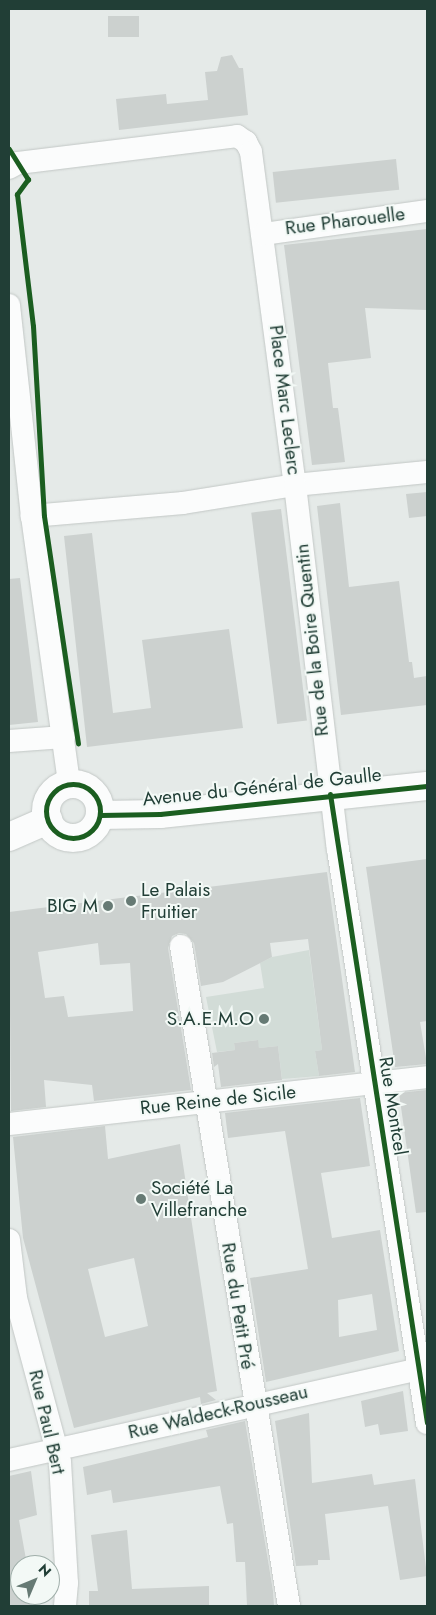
<!DOCTYPE html>
<html>
<head>
<meta charset="utf-8">
<style>
	body { margin:0 }
	#map { position:relative; width:436px; height:1615px; overflow:hidden; background:#e5eae8; font-family:Jost,sans-serif }
	div>[style] { position:absolute }
	[style*='--x'] { left:calc(var(--x)*1px); top:calc(var(--y)*1px); width:calc(var(--w)*1px); rotate:calc(var(--a)*1deg) }
	.built>* { inset:0; background:#d2dcd7 }
	.building>* { inset:0; background:#ccd1cf; transform-origin:0 0 }
	.roads { filter:drop-shadow(0 0 1px #c2c7c5) drop-shadow(0 0 1px #c2c7c5) }
	.street>* { height:22px; margin:-11px; padding:0 11px; transform-origin:11px; border-radius:11px; background:#fbfcfc }
	.secondary>* { height:28px; margin:-14px; padding:0 14px; transform-origin:14px; border-radius:14px; background:#fbfcfc }
	.secondary>.ring { margin:-14px; padding:0; box-sizing:content-box; background:none; border:28px solid #fbfcfc; border-radius:50% }
	.cycleway>* { height:5px; margin:-2.5px; padding:0 2.5px; transform-origin:2.5px; border-radius:2.5px; background:#1b5e20 }
	.cycleway>.ring { margin:-2.5px; padding:0; box-sizing:content-box; background:none; border:5px solid #1b5e20; border-radius:50% }
	.dots>* { width:14px; height:14px; translate:-50% -50%; box-sizing:border-box; border:2px solid #f3f9f6; border-radius:50% }
	span { translate:-50% -50%; white-space:nowrap; text-align:center; line-height:1.15; -webkit-text-stroke:4px #f3f9f6; paint-order:stroke }
	.street-label { font-size:19px; color:#213e36 }
	.poi-label { font-size:19px; color:#213e36 }
	.left { translate:0 -50%; text-align:left }
	.right { translate:-100% -50%; text-align:right }
	.frame { position:absolute; inset:0; border:10px solid #213e36; pointer-events:none }
	.north { position:absolute; left:10px; top:1555px; width:50px; height:50px; box-sizing:border-box; background:#f3f9f6; border:1px solid #9faea9; border-radius:50%; rotate:45deg; font-size:14px; font-weight:700; line-height:20px; text-align:center; color:#213e36 }
	.north::after { content:''; display:block; margin:auto; width:18px; height:22px; background:#667a74; clip-path:polygon(50% 0,100% 100%,50% 72%,0 100%) }
</style>
</head>
<body>
<div id="map">
	<div class="built">
		<i style="clip-path:polygon(309px 950px,322px 1050px,315px 1051px,319px 1076px,282px 1079px,278px 1046px,259px 1048px,257px 1040px,234px 1043px,235px 1050px,217px 1052px,206px 997px,264px 988px,260px 963px,272px 957px)"></i>
	</div>
	<div class="building">
		<i style="left:139px;top:16px;width:21px;height:31px;rotate:90deg"></i>
		<i style="clip-path:polygon(232px 55px,239px 68px,243px 68px,248px 115px,119px 130px,116px 99px,166px 94px,167px 104px,208px 100px,205px 72px,217px 71px,221px 57px)"></i>
		<i style="left:396px;top:159px;width:31px;height:124px;rotate:84deg"></i>
		<i style="clip-path:polygon(427px 229px,427px 310px,365px 308px,371px 358px,328px 363px,333px 408px,338px 408px,345px 462px,312px 465px,284px 245px)"></i>
		<i style="clip-path:polygon(427px 492px,427px 516px,409px 518px,406px 494px)"></i>
		<i style="clip-path:polygon(340px 503px,349px 587px,399px 581px,409px 662px,412px 662px,414px 678px,427px 676px,427px 705px,341px 715px,317px 506px)"></i>
		<i style="left:281px;top:509px;width:213px;height:30px;rotate:83deg"></i>
		<i style="clip-path:polygon(92px 533px,113px 713px,151px 708px,142px 640px,229px 629px,243px 728px,87px 747px,64px 536px)"></i>
		<i style="clip-path:polygon(20px 578px,38px 722px,9px 725px,9px 579px)"></i>
		<i style="clip-path:polygon(427px 859px,427px 1021px,420px 1022px,427px 1064px,395px 1067px,366px 867px)"></i>
		<i style="clip-path:polygon(evenodd,327px 872px,355px 1072px,319px 1076px,315px 1051px,322px 1050px,308px 939px,270px 943px,272px 957px,223px 982px,201px 986px,194px 943px,186px 934px,179px 933px,172px 936px,168px 948px,191px 1090px,94px 1101px,92px 1085px,44px 1080px,46px 1107px,11px 1111px,9px 912px,327px 872px,98px 943px,100px 965px,130px 963px,133px 1011px,68px 1017px,64px 996px,45px 998px,38px 952px,98px 943px)"></i>
		<i style="clip-path:polygon(258px 1040px,259px 1048px,278px 1046px,282px 1080px,221px 1087px,218px 1064px,214px 1067px,212px 1053px,235px 1050px,234px 1043px)"></i>
		<i style="clip-path:polygon(427px 1090px,427px 1212px,416px 1213px,399px 1093px)"></i>
		<i style="clip-path:polygon(evenodd,360px 1098px,370px 1166px,321px 1173px,332px 1238px,380px 1230px,399px 1351px,266px 1382px,250px 1278px,308px 1269px,285px 1131px,228px 1138px,225px 1113px,360px 1098px,372px 1294px,377px 1330px,339px 1337px,338px 1300px,372px 1294px)"></i>
		<i style="clip-path:polygon(evenodd,105px 1126px,108px 1159px,180px 1144px,217px 1391px,207px 1393px,216px 1400px,201px 1404px,200px 1397px,74px 1428px,23px 1238px,13px 1137px,105px 1126px,134px 1258px,148px 1326px,105px 1337px,88px 1269px,134px 1258px)"></i>
		<i style="clip-path:polygon(403px 1391px,408px 1431px,380px 1435px,378px 1424px,365px 1427px,361px 1401px)"></i>
		<i style="clip-path:polygon(309px 1413px,312px 1483px,372px 1474px,374px 1485px,415px 1479px,427px 1576px,400px 1580px,388px 1506px,325px 1514px,330px 1560px,318px 1560px,318px 1565px,296px 1566px,275px 1421px)"></i>
		<i style="clip-path:polygon(245px 1421px,273px 1591px,274px 1606px,247px 1606px,245px 1562px,236px 1562px,233px 1523px,227px 1524px,220px 1486px,113px 1503px,111px 1490px,87px 1495px,83px 1467px,208px 1437px,206px 1430px)"></i>
		<i style="clip-path:polygon(31px 1471px,37px 1515px,19px 1520px,27px 1565px,20px 1565px,20px 1595px,32px 1595px,32px 1606px,10px 1606px,9px 1476px)"></i>
		<i style="clip-path:polygon(127px 1530px,132px 1589px,209px 1586px,209px 1606px,89px 1606px,89px 1591px,98px 1591px,91px 1535px)"></i>
	</div>
	<div class="roads">
		<div class="street">
			<i style="--x:9;--y:168;--w:10;--a:-29"></i>
			<i style="--x:18;--y:163;--w:221;--a:-7"></i>
			<i style="--x:237;--y:136;--w:11;--a:34"></i>
			<i style="--x:246;--y:142;--w:11;--a:63"></i>
			<i style="--x:251;--y:152;--w:336;--a:82.5"></i>
			<i style="--x:295;--y:485;--w:113;--a:170.9"></i>
			<i style="--x:183;--y:503;--w:152;--a:175.1"></i>
			<i style="--x:263;--y:234;--w:166;--a:-8"></i>
			<i style="--x:9;--y:305;--w:212;--a:83.8"></i>
			<i style="--x:32;--y:516;--w:271;--a:82.1"></i>
			<i style="--x:427;--y:472;--w:133;--a:174.4"></i>
			<i style="--x:295;--y:485;--w:367;--a:83.3"></i>
			<i style="--x:338;--y:849;--w:581;--a:81.19"></i>
			<i style="--x:9;--y:741;--w:55;--a:-4.2"></i>
			<i style="--x:181;--y:946;--w:669;--a:80.71"></i>
			<i style="--x:9;--y:1124;--w:421;--a:-6.4"></i>
			<i style="--x:9;--y:1240;--w:58;--a:83.1"></i>
			<i style="--x:16;--y:1298;--w:170;--a:75"></i>
			<i style="--x:60;--y:1462;--w:121;--a:86.7"></i>
			<i style="--x:67;--y:1583;--w:23;--a:95"></i>
			<i style="--x:9;--y:1460;--w:428;--a:-12.5"></i>
		</div>
		<div class="secondary">
			<i class="ring" style="left:46px;top:784px;width:26px;height:26px"></i>
			<i style="--x:100;--y:815;--w:60;--a:-1"></i>
			<i style="--x:160;--y:814;--w:268;--a:-6"></i>
			<i style="--x:9;--y:837;--w:43;--a:-23.6"></i>
		</div>
	</div>
	<div class="cycleway">
		<i style="--x:9;--y:149;--w:36;--a:58"></i>
		<i style="--x:28;--y:179;--w:19;--a:126"></i>
		<i style="--x:17;--y:194;--w:133;--a:83.1"></i>
		<i style="--x:33;--y:326;--w:190;--a:86.7"></i>
		<i style="--x:44;--y:516;--w:230;--a:81.5"></i>
		<i class="ring" style="left:46px;top:784px;width:49px;height:49px"></i>
		<i style="--x:330;--y:794;--w:636;--a:81.23"></i>
		<i style="--x:100;--y:815;--w:60;--a:-1"></i>
		<i style="--x:160;--y:814;--w:268;--a:-6"></i>
	</div>
	<div class="dots">
		<i style="left:131px;top:901px;background:#667a74"></i>
		<i style="left:108px;top:906px;background:#667a74"></i>
		<i style="left:264px;top:1019px;background:#667a74"></i>
		<i style="left:141px;top:1199px;background:#667a74"></i>
	</div>
	<div class="street-label">
		<span style="left:345px;top:221px;rotate:-7deg">Rue Pharouelle</span>
		<span style="left:285px;top:400px;rotate:83deg">Place Marc Leclerc</span>
		<span style="left:312px;top:640px;rotate:-96deg">Rue de la Boire Quentin</span>
		<span style="left:262px;top:787px;rotate:-6deg">Avenue du Général de Gaulle</span>
		<span style="left:218px;top:1100px;rotate:-6deg">Rue Reine de Sicile</span>
		<span style="left:393px;top:1106px;rotate:81deg">Rue Montcel</span>
		<span style="left:238px;top:1306px;rotate:81deg">Rue du Petit Pré</span>
		<span style="left:218px;top:1412px;rotate:-13deg">Rue Waldeck-Rousseau</span>
		<span style="left:47px;top:1422px;rotate:77deg">Rue Paul Bert</span>
	</div>
	<div class="poi-label">
		<span class="left" style="left:141px;top:901px">Le Palais<br>Fruitier</span>
		<span class="right" style="left:98px;top:906px">BIG M</span>
		<span class="right" style="left:254px;top:1019px">S.A.E.M.O</span>
		<span class="left" style="left:151px;top:1199px">Société La<br>Villefranche</span>
	</div>
	<div class="frame"></div>
	<div class="north">N</div>
</div>
</body>
</html>
